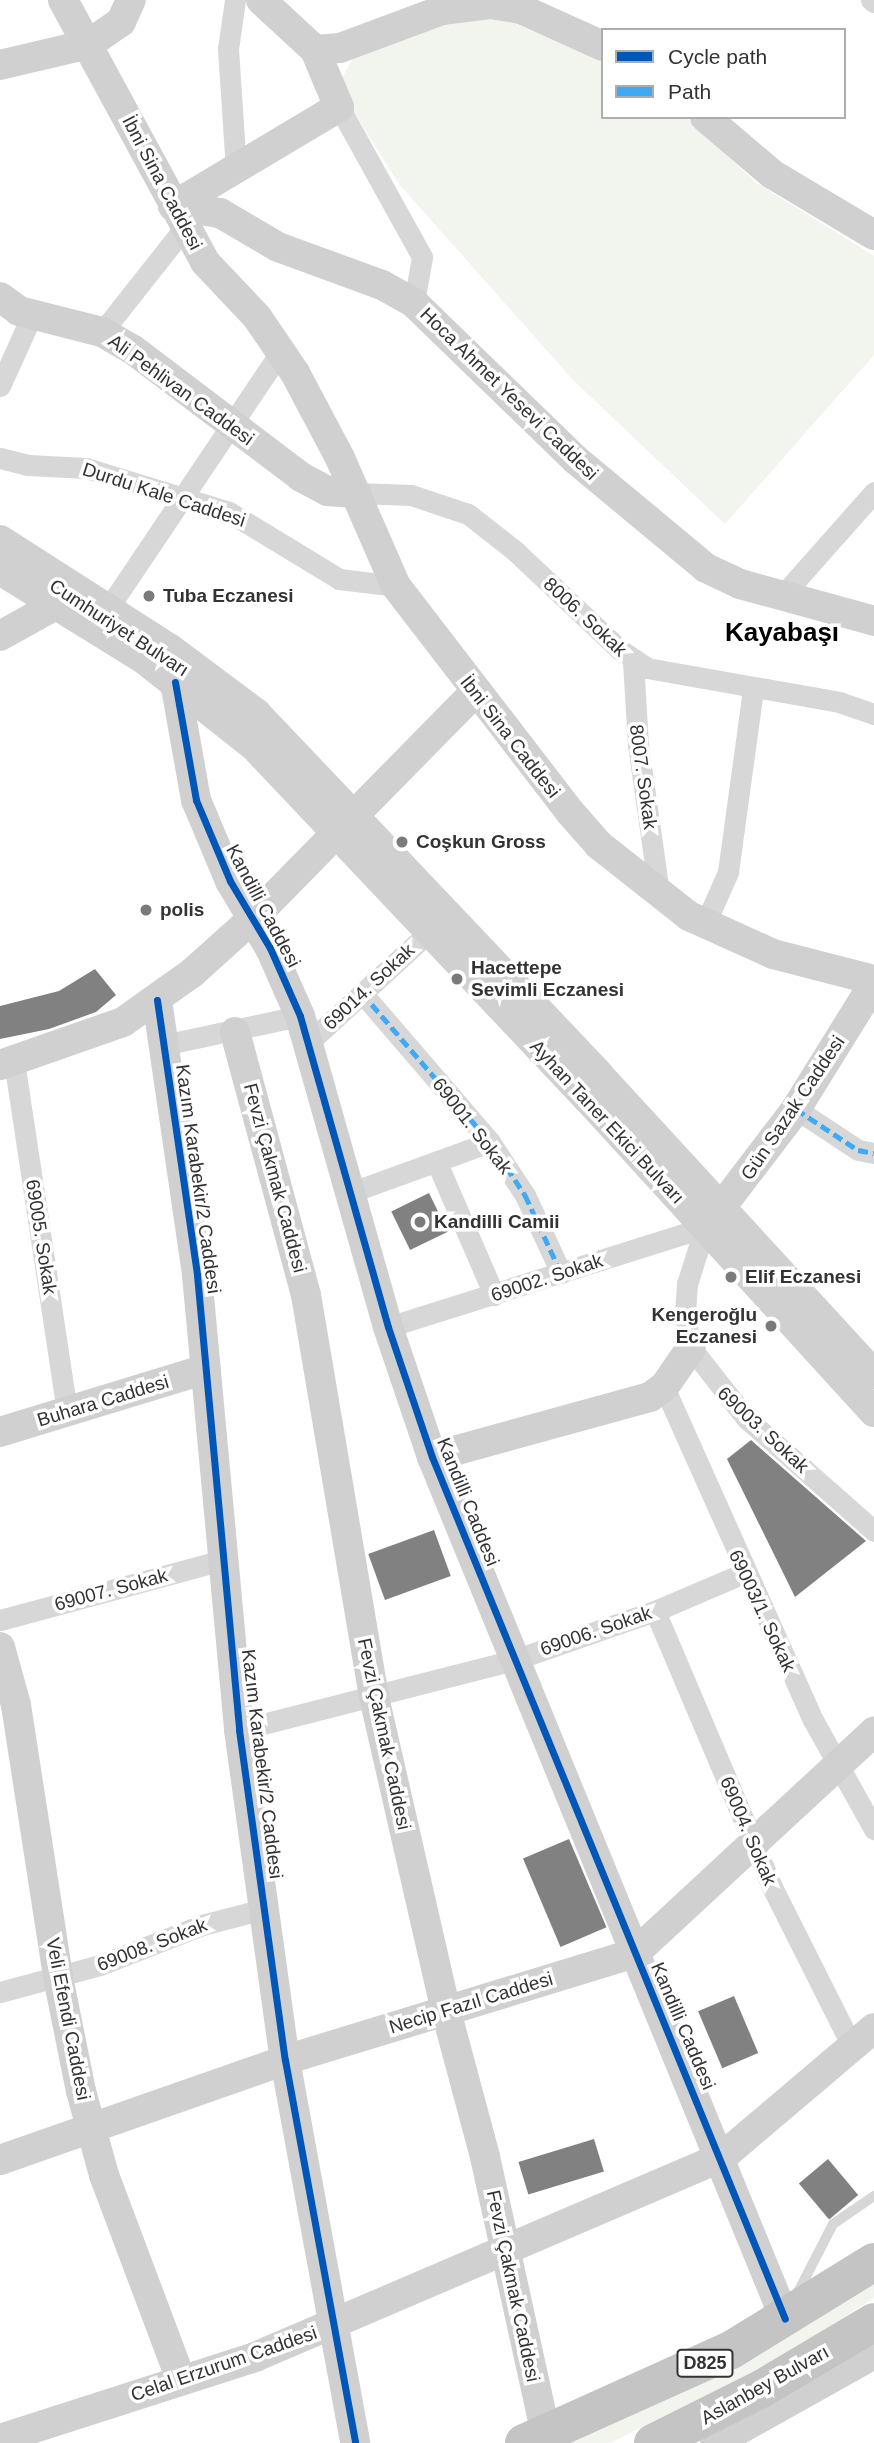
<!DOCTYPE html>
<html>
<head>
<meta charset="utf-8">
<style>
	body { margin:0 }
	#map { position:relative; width:874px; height:2443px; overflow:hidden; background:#fff; font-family:Helvetica,sans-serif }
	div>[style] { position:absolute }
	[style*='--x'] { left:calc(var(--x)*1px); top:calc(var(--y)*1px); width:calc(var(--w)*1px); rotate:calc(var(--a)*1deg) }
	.green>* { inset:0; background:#f1f5ed }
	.building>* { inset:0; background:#818181; transform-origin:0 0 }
	.lane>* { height:10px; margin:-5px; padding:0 5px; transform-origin:5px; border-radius:5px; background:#d7d7d7 }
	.street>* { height:21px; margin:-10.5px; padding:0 10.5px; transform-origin:10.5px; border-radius:10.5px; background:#d7d7d7 }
	.secondary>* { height:30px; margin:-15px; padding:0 15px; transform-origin:15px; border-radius:15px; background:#d0d0d0 }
	.highway>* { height:38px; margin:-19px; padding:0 19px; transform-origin:19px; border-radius:19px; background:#c4c4c4 }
	.quiet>* { height:5px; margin-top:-2.5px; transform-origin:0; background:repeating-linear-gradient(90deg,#3fa9f5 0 10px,transparent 0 15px) }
	.cycleway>* { height:7px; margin:-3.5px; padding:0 3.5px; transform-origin:3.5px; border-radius:3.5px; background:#0057b8 }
	.dots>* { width:19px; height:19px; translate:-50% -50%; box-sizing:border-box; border:4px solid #fff; border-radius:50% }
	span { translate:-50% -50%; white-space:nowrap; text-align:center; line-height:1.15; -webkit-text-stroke:7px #fff; paint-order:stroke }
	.shield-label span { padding:2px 5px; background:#fff; border:2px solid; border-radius:5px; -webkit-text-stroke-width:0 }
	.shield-label { font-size:18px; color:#333; font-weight:700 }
	.street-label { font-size:19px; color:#333 }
	.poi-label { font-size:19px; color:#333; font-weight:700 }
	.left { translate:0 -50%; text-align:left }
	.right { translate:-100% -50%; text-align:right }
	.district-label { font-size:26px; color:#000; font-weight:700 }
	.legend { position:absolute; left:601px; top:28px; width:245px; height:91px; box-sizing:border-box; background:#fff; border:2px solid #adadad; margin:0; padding:9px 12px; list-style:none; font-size:21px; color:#333 }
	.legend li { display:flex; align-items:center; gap:14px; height:35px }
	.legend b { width:35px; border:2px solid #adadad }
</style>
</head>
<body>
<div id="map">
	<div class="green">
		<i style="clip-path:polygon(466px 14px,514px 23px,603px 62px,603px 117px,686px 117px,755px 182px,874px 256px,874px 355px,725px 524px,574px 381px,399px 184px,345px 98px,342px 78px,353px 58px)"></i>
		<i style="clip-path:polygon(874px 2277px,874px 2298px,777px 2360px,610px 2443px,569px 2443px)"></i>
	</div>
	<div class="building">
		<i style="clip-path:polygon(95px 969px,116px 995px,96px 1012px,49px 1029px,0 1039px,0 1006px,59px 991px)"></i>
		<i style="left:429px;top:1193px;width:43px;height:42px;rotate:64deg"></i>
		<i style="clip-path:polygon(751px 1440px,866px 1541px,795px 1597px,727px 1459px)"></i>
		<i style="left:434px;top:1530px;width:49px;height:70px;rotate:70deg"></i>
		<i style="left:569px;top:1839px;width:96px;height:50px;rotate:67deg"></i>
		<i style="left:734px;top:1996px;width:62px;height:39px;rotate:67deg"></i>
		<i style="left:594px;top:2139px;width:34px;height:79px;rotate:73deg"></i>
		<i style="left:828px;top:2159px;width:47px;height:38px;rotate:50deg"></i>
	</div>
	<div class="lane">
		<i style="--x:796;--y:2296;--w:81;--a:-62.8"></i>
		<i style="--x:833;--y:2224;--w:50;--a:-34.3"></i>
	</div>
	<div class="street">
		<i style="--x:235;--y:0;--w:49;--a:98.1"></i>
		<i style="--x:228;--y:49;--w:119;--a:86.2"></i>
		<i style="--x:871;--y:0;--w:4;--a:34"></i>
		<i style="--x:339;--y:107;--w:171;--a:61"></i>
		<i style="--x:422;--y:257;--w:47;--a:99.9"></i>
		<i style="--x:102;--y:332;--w:134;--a:-51.7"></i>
		<i style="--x:0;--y:386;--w:78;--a:-65.7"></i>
		<i style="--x:0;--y:458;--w:29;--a:14"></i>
		<i style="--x:28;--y:465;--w:58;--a:3"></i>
		<i style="--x:86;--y:468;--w:150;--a:17.1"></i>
		<i style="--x:229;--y:512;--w:129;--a:31.3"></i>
		<i style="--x:339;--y:579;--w:57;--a:7"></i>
		<i style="--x:356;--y:493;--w:55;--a:2.1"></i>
		<i style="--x:411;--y:495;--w:60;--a:18.4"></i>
		<i style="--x:468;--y:514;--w:58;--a:38"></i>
		<i style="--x:514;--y:550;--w:144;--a:43.3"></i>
		<i style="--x:619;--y:649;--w:34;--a:34"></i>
		<i style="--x:647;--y:668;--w:195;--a:10"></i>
		<i style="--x:839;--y:702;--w:37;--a:19"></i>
		<i style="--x:782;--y:596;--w:139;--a:-48.5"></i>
		<i style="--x:109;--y:607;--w:308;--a:-56.1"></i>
		<i style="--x:633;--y:661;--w:84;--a:86.6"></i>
		<i style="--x:638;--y:745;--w:149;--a:81.9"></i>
		<i style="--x:705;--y:924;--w:57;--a:-66.1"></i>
		<i style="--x:728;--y:872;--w:185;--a:-82.2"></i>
		<i style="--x:362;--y:993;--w:196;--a:49.3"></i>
		<i style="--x:490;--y:1142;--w:64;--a:56.6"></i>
		<i style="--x:525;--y:1195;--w:86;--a:65.2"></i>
		<i style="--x:309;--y:1042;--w:163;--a:-42.5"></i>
		<i style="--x:163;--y:1045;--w:140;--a:-12"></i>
		<i style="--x:14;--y:1061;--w:355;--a:81.4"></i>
		<i style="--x:796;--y:1109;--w:74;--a:33.5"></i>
		<i style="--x:858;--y:1150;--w:16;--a:11"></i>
		<i style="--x:437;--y:1163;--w:144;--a:66.6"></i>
		<i style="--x:352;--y:1192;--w:147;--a:-19.9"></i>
		<i style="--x:705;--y:1227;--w:60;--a:107.5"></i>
		<i style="--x:687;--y:1284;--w:31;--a:94"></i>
		<i style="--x:685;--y:1315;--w:34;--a:80"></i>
		<i style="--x:691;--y:1348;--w:89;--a:51.8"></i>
		<i style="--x:746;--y:1418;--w:171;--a:41.4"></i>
		<i style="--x:388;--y:1327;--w:332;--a:-17.5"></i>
		<i style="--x:664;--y:1387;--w:365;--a:65.9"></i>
		<i style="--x:813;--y:1720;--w:125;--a:60.8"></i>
		<i style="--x:655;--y:1611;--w:302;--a:67"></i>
		<i style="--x:773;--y:1889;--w:176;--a:63.3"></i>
		<i style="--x:0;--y:1620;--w:231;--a:-15.1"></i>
		<i style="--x:239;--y:1730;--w:284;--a:-14.3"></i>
		<i style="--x:514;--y:1660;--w:149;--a:-19.2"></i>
		<i style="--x:655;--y:1611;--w:97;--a:-23.1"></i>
		<i style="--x:0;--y:1992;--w:104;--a:-15.1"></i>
		<i style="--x:100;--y:1965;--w:110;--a:-21.4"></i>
		<i style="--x:202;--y:1925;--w:64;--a:-14.5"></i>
	</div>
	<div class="secondary">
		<i style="--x:63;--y:0;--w:298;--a:61.5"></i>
		<i style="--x:205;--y:262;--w:76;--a:46.6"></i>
		<i style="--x:257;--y:317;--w:68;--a:55.8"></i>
		<i style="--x:295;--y:373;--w:96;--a:62.1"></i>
		<i style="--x:340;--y:458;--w:140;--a:66.4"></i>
		<i style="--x:396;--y:586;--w:285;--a:52.4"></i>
		<i style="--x:570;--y:812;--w:44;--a:48.7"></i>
		<i style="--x:599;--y:845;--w:115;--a:38.3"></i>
		<i style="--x:689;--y:916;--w:92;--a:24.3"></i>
		<i style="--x:773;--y:954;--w:104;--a:14.4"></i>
		<i style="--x:261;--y:0;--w:74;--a:42.8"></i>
		<i style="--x:315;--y:50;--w:25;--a:-5"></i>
		<i style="--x:340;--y:48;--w:109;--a:-20.4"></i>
		<i style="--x:442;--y:10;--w:48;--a:-7.1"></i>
		<i style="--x:490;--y:4;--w:31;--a:9"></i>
		<i style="--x:521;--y:9;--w:90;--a:24.3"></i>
		<i style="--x:315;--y:50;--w:62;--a:67.2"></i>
		<i style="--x:339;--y:107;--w:193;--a:149.2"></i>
		<i style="--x:173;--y:206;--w:48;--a:8.5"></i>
		<i style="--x:220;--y:213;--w:67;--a:30.4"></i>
		<i style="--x:278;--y:247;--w:111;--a:20.1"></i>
		<i style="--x:382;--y:285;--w:37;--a:29"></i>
		<i style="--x:414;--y:303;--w:226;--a:44.1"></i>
		<i style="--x:576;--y:460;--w:169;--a:39.7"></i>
		<i style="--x:706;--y:568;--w:38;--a:25"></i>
		<i style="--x:740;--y:584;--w:139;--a:15.4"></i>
		<i style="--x:0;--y:65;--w:91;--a:-13.3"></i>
		<i style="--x:89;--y:44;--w:39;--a:-35"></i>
		<i style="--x:121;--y:22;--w:24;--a:-66"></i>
		<i style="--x:705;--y:117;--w:88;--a:40.4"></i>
		<i style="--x:772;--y:174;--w:119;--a:30.9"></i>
		<i style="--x:0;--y:297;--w:24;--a:36"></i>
		<i style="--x:19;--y:311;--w:86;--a:14.2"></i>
		<i style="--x:102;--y:332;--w:34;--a:30"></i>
		<i style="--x:132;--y:349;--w:212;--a:37.1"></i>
		<i style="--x:301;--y:477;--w:30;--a:28"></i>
		<i style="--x:327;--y:491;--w:29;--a:4"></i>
		<i style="--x:0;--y:540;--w:201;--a:32.6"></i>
		<i style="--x:169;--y:648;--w:109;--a:36.8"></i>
		<i style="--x:256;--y:713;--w:497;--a:46.5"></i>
		<i style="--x:598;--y:1074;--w:408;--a:47.4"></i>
		<i style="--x:0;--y:570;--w:171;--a:31.8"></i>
		<i style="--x:145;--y:660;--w:140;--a:38.3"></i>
		<i style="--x:255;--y:747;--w:485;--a:46.6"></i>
		<i style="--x:588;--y:1099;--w:424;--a:47.6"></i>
		<i style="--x:0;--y:636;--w:64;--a:-29"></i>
		<i style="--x:175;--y:682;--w:120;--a:79.9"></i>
		<i style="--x:196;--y:800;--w:88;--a:67.2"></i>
		<i style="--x:230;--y:881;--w:78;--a:59.2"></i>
		<i style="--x:270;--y:948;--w:74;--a:66.2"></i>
		<i style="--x:300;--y:1016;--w:323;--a:74.2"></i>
		<i style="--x:388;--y:1327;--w:137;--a:71.3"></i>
		<i style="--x:432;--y:1457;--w:931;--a:67.73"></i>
		<i style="--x:157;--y:1000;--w:278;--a:81.7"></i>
		<i style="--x:197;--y:1275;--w:457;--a:84.7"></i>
		<i style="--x:239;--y:1730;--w:333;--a:82.1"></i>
		<i style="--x:285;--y:2060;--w:389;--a:79.6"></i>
		<i style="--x:235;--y:1032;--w:272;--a:74.9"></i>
		<i style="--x:306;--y:1295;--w:408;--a:80.4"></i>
		<i style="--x:374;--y:1697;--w:322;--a:77.1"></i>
		<i style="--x:446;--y:2011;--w:151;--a:75"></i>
		<i style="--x:485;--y:2157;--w:285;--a:77.6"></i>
		<i style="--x:0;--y:1065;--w:130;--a:-19.3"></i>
		<i style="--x:123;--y:1022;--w:85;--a:-35.4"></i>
		<i style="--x:192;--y:973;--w:81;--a:-42"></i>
		<i style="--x:252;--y:919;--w:318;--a:-45.5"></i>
		<i style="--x:710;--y:1222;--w:142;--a:-52.7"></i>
		<i style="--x:796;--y:1109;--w:148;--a:-58.2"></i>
		<i style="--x:0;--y:1432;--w:215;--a:-17"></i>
		<i style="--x:432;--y:1457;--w:226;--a:-15.4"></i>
		<i style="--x:650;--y:1397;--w:17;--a:-36"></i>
		<i style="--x:664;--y:1387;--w:47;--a:-55.3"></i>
		<i style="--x:0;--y:1647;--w:60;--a:74.6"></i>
		<i style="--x:16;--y:1705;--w:275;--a:81.2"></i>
		<i style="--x:58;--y:1977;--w:116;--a:78.6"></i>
		<i style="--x:81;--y:2091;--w:87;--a:74.7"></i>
		<i style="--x:104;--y:2175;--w:219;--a:69.4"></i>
		<i style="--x:0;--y:2160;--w:302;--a:-19.3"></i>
		<i style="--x:285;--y:2060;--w:366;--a:-17"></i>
		<i style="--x:635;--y:1953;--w:326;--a:-42.8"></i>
		<i style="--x:0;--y:2439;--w:268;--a:-17.8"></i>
		<i style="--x:255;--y:2357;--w:508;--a:-23.18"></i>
		<i style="--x:722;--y:2157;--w:199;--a:-40.3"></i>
		<i style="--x:715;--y:2443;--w:182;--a:-29.2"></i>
	</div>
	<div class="highway">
		<i style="--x:524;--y:2443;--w:227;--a:-24.2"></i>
		<i style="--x:731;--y:2350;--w:168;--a:-31.6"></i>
		<i style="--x:653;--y:2443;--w:123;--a:-26.6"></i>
		<i style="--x:763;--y:2388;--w:129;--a:-30.7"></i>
	</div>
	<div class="quiet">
		<i style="--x:362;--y:993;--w:196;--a:49.3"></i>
		<i style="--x:490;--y:1142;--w:64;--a:56.6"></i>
		<i style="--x:525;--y:1195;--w:86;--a:65.2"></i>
		<i style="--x:796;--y:1109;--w:74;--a:33.5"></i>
		<i style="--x:858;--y:1150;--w:16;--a:11"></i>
	</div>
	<div class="cycleway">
		<i style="--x:175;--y:682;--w:120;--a:79.9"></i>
		<i style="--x:196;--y:800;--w:88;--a:67.2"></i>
		<i style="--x:230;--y:881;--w:78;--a:59.2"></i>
		<i style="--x:270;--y:948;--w:74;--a:66.2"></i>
		<i style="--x:300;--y:1016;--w:323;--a:74.2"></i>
		<i style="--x:388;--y:1327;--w:137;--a:71.3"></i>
		<i style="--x:432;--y:1457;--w:931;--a:67.73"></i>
		<i style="--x:157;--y:1000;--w:278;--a:81.7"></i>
		<i style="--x:197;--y:1275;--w:457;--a:84.7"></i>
		<i style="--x:239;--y:1730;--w:333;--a:82.1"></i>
		<i style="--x:285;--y:2060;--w:389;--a:79.6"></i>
	</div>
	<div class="dots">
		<i style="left:149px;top:596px;background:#7a7a7a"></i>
		<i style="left:402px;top:842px;background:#7a7a7a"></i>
		<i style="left:146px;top:910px;background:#7a7a7a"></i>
		<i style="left:457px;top:979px;background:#7a7a7a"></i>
		<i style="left:420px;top:1222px;background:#7a7a7a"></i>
		<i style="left:731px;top:1277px;background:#7a7a7a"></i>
		<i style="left:771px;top:1326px;background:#7a7a7a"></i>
	</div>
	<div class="shield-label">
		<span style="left:705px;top:2363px">D825</span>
	</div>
	<div class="street-label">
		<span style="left:162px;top:183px;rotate:62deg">İbni Sina Caddesi</span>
		<span style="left:181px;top:390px;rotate:36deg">Ali Pehlivan Caddesi</span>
		<span style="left:509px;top:394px;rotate:44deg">Hoca Ahmet Yesevi Caddesi</span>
		<span style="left:164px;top:495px;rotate:18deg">Durdu Kale Caddesi</span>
		<span style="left:585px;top:617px;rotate:43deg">8006. Sokak</span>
		<span style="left:119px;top:628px;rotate:33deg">Cumhuriyet Bulvarı</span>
		<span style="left:510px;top:737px;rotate:52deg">İbni Sina Caddesi</span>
		<span style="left:643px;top:777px;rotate:82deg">8007. Sokak</span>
		<span style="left:263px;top:906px;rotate:62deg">Kandilli Caddesi</span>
		<span style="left:369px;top:987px;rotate:-43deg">69014. Sokak</span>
		<span style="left:793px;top:1108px;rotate:-56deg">Gün Sazak Caddesi</span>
		<span style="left:607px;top:1122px;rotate:47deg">Ayhan Taner Ekici Bulvarı</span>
		<span style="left:472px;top:1126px;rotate:52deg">69001. Sokak</span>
		<span style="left:275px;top:1178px;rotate:75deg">Fevzi Çakmak Caddesi</span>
		<span style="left:198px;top:1179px;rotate:82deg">Kazım Karabekir/2 Caddesi</span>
		<span style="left:41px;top:1237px;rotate:81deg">69005. Sokak</span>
		<span style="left:547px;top:1278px;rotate:-18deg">69002. Sokak</span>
		<span style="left:103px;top:1401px;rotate:-17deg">Buhara Caddesi</span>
		<span style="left:763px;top:1430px;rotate:43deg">69003. Sokak</span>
		<span style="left:468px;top:1502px;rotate:68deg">Kandilli Caddesi</span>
		<span style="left:111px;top:1590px;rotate:-15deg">69007. Sokak</span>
		<span style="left:762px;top:1611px;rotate:65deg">69003/1. Sokak</span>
		<span style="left:596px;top:1631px;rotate:-19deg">69006. Sokak</span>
		<span style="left:384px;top:1734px;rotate:78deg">Fevzi Çakmak Caddesi</span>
		<span style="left:262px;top:1764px;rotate:83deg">Kazım Karabekir/2 Caddesi</span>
		<span style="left:748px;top:1831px;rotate:67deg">69004. Sokak</span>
		<span style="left:152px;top:1945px;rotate:-21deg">69008. Sokak</span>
		<span style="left:471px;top:2003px;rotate:-17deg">Necip Fazıl Caddesi</span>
		<span style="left:68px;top:2019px;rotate:79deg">Veli Efendi Caddesi</span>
		<span style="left:683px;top:2026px;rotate:67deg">Kandilli Caddesi</span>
		<span style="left:513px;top:2286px;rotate:78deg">Fevzi Çakmak Caddesi</span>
		<span style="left:224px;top:2364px;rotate:-19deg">Celal Erzurum Caddesi</span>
		<span style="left:765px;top:2385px;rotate:-29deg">Aslanbey Bulvarı</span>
	</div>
	<div class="poi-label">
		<span class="left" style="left:163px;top:596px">Tuba Eczanesi</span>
		<span class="left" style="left:416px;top:842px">Coşkun Gross</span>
		<span class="left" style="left:160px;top:910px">polis</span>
		<span class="left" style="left:471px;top:979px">Hacettepe<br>Sevimli Eczanesi</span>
		<span class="left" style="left:434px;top:1222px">Kandilli Camii</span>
		<span class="left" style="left:745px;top:1277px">Elif Eczanesi</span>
		<span class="right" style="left:757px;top:1326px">Kengeroğlu<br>Eczanesi</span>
	</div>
	<div class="district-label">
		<span style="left:782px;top:633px">Kayabaşı</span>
	</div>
	<ul class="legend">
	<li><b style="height:9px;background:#0057b8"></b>Cycle path</li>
	<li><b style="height:9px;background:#3fa9f5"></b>Path</li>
	</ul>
</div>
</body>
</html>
